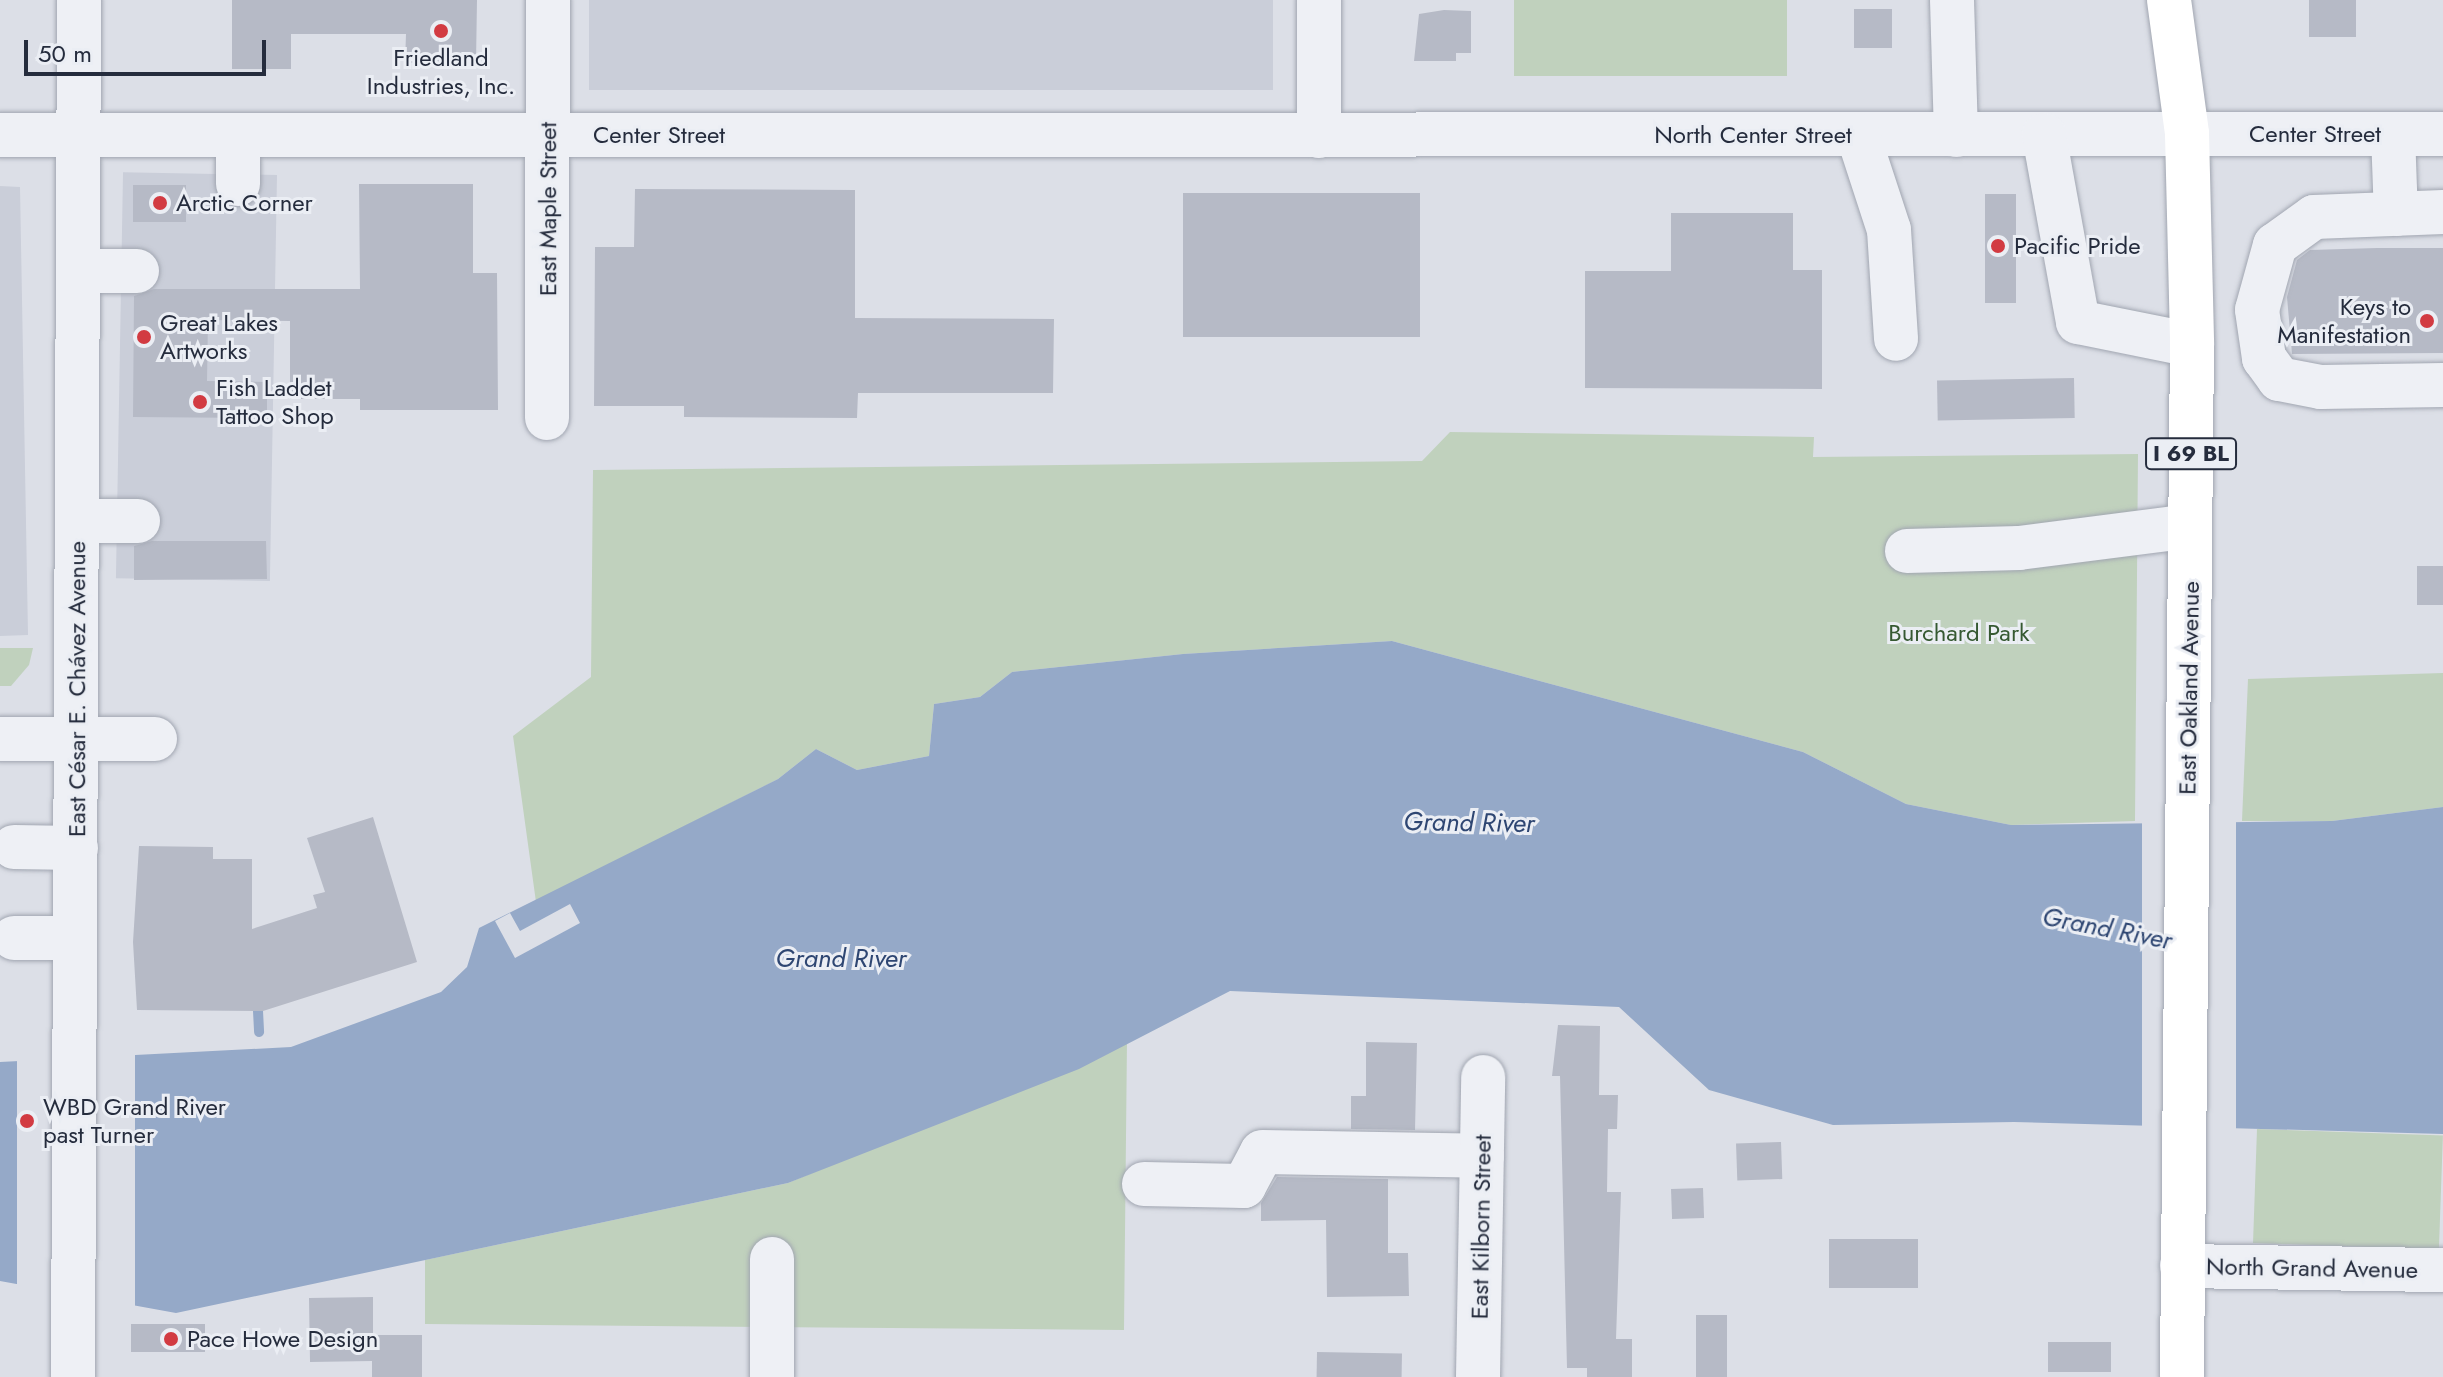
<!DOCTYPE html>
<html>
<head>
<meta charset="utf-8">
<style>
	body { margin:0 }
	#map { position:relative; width:2443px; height:1377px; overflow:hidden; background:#dcdfe7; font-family:Jost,sans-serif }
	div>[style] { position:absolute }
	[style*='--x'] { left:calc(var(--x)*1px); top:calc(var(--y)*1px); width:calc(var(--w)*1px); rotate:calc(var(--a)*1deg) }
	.built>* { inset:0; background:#caced9; transform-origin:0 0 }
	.green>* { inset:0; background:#c0d1bd; transform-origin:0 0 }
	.water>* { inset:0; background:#95a9c8 }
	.pier>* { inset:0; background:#dcdfe7; transform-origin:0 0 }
	.stream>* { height:10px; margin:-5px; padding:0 5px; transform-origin:5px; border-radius:5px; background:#95a9c8 }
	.building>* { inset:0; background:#b6bac6; transform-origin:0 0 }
	.roads { filter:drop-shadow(0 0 2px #a1a6b1) drop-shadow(0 0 2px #a1a6b1) }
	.minor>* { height:44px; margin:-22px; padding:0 22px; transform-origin:22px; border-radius:22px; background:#eef0f5 }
	.major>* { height:44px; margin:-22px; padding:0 22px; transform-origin:22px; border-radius:22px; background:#fff }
	.dots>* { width:22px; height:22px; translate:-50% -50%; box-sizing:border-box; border:4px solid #ebeef4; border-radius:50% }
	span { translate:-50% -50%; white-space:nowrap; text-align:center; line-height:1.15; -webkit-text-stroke:6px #ebeef4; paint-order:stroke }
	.shield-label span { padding:2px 6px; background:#ebeef4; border:2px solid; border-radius:6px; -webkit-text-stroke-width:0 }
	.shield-label { font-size:22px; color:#252c3d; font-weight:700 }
	.poi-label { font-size:24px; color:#252c3d }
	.left { translate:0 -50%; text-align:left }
	.right { translate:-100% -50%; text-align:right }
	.street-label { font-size:24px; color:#252c3d }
	.park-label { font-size:24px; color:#365932 }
	.water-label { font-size:26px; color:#2e4672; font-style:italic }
	.scale { position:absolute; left:24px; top:40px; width:242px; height:36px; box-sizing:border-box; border:4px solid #252c3d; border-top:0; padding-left:10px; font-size:24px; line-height:28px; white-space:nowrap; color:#252c3d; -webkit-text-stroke:6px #ebeef4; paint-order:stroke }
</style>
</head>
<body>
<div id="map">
	<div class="built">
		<i style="left:589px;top:0;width:684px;height:90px"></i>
		<i style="left:277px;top:175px;width:406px;height:154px;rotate:91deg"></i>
		<i style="clip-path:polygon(0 186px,20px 187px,28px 635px,0 636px)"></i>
	</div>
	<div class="green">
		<i style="left:1514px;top:0;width:273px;height:76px"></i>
		<i style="clip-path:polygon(1450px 432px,1814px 437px,1813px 457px,2138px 454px,2135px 821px,2011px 825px,1906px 804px,1803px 752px,1392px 641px,1183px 654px,1012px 672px,980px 697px,934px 704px,929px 756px,857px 770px,816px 749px,778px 779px,536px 902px,513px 736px,591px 677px,593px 470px,1422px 461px)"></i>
		<i style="clip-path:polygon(0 648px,33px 648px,29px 665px,11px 686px,0 686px)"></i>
		<i style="clip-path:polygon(2443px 673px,2443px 807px,2332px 821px,2242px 821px,2248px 679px)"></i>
		<i style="clip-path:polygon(1127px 1041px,1124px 1330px,425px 1324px,425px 1260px,788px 1183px)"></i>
		<i style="left:2257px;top:1129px;width:186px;height:114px;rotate:2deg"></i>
	</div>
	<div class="water">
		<i style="clip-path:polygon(1392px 641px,1803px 752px,1906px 804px,2011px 825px,2332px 821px,2443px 807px,2443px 1134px,2014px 1122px,1833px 1125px,1709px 1090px,1619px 1007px,1230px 991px,1079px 1069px,788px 1183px,176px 1313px,0 1281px,0 1062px,291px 1047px,441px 992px,467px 967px,479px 928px,778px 779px,816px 749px,857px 770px,929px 756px,934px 704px,980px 697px,1012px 672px,1183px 654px)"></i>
	</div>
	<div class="pier">
		<i style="left:2142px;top:817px;width:94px;height:313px"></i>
		<i style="clip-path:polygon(570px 904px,580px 923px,515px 958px,495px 921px,510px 913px,520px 931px)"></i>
		<i style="left:135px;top:1051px;width:259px;height:118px;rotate:90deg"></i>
	</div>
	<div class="stream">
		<i style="--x:258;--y:1011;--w:21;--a:87"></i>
	</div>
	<div class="building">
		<i style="clip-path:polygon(232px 0,477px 0,476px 63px,405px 63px,406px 34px,291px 34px,291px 69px,232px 69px)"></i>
		<i style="left:2309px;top:0;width:47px;height:37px"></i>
		<i style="left:1854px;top:9px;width:38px;height:39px"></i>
		<i style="clip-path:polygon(1444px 10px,1471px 11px,1471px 53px,1456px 53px,1456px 61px,1414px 61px,1419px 14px)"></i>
		<i style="clip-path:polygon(359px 184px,473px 184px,473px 273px,497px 273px,498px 410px,360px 410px,360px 399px,290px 399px,290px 321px,208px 320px,207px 381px,267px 382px,267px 418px,133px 417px,134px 296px,154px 289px,360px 289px)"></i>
		<i style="left:133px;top:185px;width:53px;height:37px"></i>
		<i style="clip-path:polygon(635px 189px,855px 190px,855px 318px,1054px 319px,1053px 393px,858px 393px,857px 418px,684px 417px,684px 406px,594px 406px,595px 247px,634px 247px)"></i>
		<i style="left:1183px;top:193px;width:237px;height:144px"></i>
		<i style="left:1985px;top:194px;width:31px;height:109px"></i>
		<i style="clip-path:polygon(1671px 213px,1793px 213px,1793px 270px,1822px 270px,1822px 389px,1585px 388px,1585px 271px,1671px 271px)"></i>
		<i style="clip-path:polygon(2377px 248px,2443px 248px,2443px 353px,2292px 354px,2287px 297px,2297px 260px,2310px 250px)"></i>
		<i style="left:2074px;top:378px;width:40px;height:137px;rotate:89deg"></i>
		<i style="clip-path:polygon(152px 541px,266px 541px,267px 579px,134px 580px,134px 546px)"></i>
		<i style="left:2443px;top:566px;width:39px;height:26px;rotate:90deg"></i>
		<i style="clip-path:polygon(373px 817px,417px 962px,263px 1011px,137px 1010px,133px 942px,139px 846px,213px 847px,213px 859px,252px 859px,252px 929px,317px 908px,313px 895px,325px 892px,307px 838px)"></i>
		<i style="clip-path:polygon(1558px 1025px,1600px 1026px,1599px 1095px,1618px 1095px,1617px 1129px,1608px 1129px,1607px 1192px,1621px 1192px,1616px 1339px,1632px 1339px,1632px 1377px,1587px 1377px,1587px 1368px,1567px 1368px,1560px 1076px,1552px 1076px)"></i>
		<i style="clip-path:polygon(1366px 1042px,1417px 1043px,1415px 1130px,1351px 1129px,1351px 1096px,1366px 1096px)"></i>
		<i style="left:1781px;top:1142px;width:37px;height:45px;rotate:88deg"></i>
		<i style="clip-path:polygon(1277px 1177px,1388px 1179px,1388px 1253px,1408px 1253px,1409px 1296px,1327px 1297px,1326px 1220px,1261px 1221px,1261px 1203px)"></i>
		<i style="left:1703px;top:1188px;width:30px;height:32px;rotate:88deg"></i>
		<i style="left:1918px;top:1239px;width:49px;height:89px;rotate:90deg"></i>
		<i style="clip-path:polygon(373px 1297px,373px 1335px,422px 1335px,422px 1377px,372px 1377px,372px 1361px,310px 1362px,309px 1298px)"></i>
		<i style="left:1696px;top:1315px;width:31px;height:62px"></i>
		<i style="left:131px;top:1324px;width:74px;height:28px"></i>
		<i style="left:2048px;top:1342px;width:63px;height:30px"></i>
		<i style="left:1317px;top:1352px;width:85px;height:25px;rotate:1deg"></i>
	</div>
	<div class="roads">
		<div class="minor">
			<i style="--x:1952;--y:0;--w:135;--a:88.3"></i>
			<i style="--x:2393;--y:134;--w:80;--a:87.9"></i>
			<i style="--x:0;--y:135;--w:2443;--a:-0.02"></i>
			<i style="--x:238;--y:135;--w:49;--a:90"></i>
			<i style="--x:1858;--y:135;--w:100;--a:71.9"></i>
			<i style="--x:1889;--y:230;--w:109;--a:86.3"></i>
			<i style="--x:2044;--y:135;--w:190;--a:79.7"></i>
			<i style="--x:2078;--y:322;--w:116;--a:11.4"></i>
			<i style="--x:1319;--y:136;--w:136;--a:-90"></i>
			<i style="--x:2443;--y:212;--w:129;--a:177.8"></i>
			<i style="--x:2314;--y:217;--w:48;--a:144.3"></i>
			<i style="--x:2275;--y:245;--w:67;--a:105.5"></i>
			<i style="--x:2257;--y:310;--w:49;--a:81.7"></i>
			<i style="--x:2264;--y:358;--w:26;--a:54"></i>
			<i style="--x:2279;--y:379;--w:43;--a:10.8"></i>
			<i style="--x:2321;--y:387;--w:122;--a:-0.9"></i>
			<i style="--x:78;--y:271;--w:59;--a:0"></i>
			<i style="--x:547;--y:418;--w:418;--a:-89.9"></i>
			<i style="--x:78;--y:521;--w:60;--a:0"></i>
			<i style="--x:1907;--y:551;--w:112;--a:-1.5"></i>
			<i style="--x:2019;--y:548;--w:172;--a:-7.3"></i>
			<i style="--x:0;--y:739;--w:155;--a:0"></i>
			<i style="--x:14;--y:847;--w:62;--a:0.9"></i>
			<i style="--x:14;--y:938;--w:61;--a:0"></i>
			<i style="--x:1144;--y:1184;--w:100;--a:1.1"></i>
			<i style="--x:1244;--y:1186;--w:38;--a:-62"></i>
			<i style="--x:1262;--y:1152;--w:220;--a:1"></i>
			<i style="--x:772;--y:1259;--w:118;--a:90"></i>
			<i style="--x:2182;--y:1266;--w:261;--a:0.9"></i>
			<i style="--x:73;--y:1377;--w:1377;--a:-89.75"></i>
			<i style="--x:1478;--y:1377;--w:300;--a:-89"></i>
		</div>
		<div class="major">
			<i style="--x:2169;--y:0;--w:135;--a:82.3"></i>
			<i style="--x:2187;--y:134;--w:211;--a:88.6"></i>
			<i style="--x:2192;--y:345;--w:1032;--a:90.56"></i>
		</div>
	</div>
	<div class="dots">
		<i style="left:441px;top:31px;background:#d23b42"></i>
		<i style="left:160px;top:203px;background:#d23b42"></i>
		<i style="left:1998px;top:246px;background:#d23b42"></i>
		<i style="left:2427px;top:321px;background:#d23b42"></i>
		<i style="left:144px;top:337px;background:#d23b42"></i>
		<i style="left:200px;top:402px;background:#d23b42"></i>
		<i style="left:27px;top:1121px;background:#d23b42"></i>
		<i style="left:171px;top:1339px;background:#d23b42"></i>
	</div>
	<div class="shield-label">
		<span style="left:2191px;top:454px">I 69 BL</span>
	</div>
	<div class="poi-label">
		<span style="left:441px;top:72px">Friedland<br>Industries, Inc.</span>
		<span class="left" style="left:176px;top:203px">Arctic Corner</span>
		<span class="left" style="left:2014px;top:246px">Pacific Pride</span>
		<span class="right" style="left:2411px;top:321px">Keys to<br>Manifestation</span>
		<span class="left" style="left:160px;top:337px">Great Lakes<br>Artworks</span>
		<span class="left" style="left:216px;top:402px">Fish Laddet<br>Tattoo Shop</span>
		<span class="left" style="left:43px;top:1121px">WBD Grand River<br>past Turner</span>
		<span class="left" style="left:187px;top:1339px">Pace Howe Design</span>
	</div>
	<div class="street-label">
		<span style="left:2315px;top:134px">Center Street</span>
		<span style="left:659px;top:135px">Center Street</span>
		<span style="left:1753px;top:135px">North Center Street</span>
		<span style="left:548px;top:209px;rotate:-90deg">East Maple Street</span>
		<span style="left:2189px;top:688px;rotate:-89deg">East Oakland Avenue</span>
		<span style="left:77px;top:689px;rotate:-90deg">East César E. Chávez Avenue</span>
		<span style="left:1481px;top:1227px;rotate:-89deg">East Kilborn Street</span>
		<span style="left:2312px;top:1268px;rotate:1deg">North Grand Avenue</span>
	</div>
	<div class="park-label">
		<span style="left:1959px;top:633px">Burchard Park</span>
	</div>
	<div class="water-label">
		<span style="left:1469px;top:823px;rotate:1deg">Grand River</span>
		<span style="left:2107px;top:929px;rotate:11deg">Grand River</span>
		<span style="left:841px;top:959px">Grand River</span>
	</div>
	<div class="scale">50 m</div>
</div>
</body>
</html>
